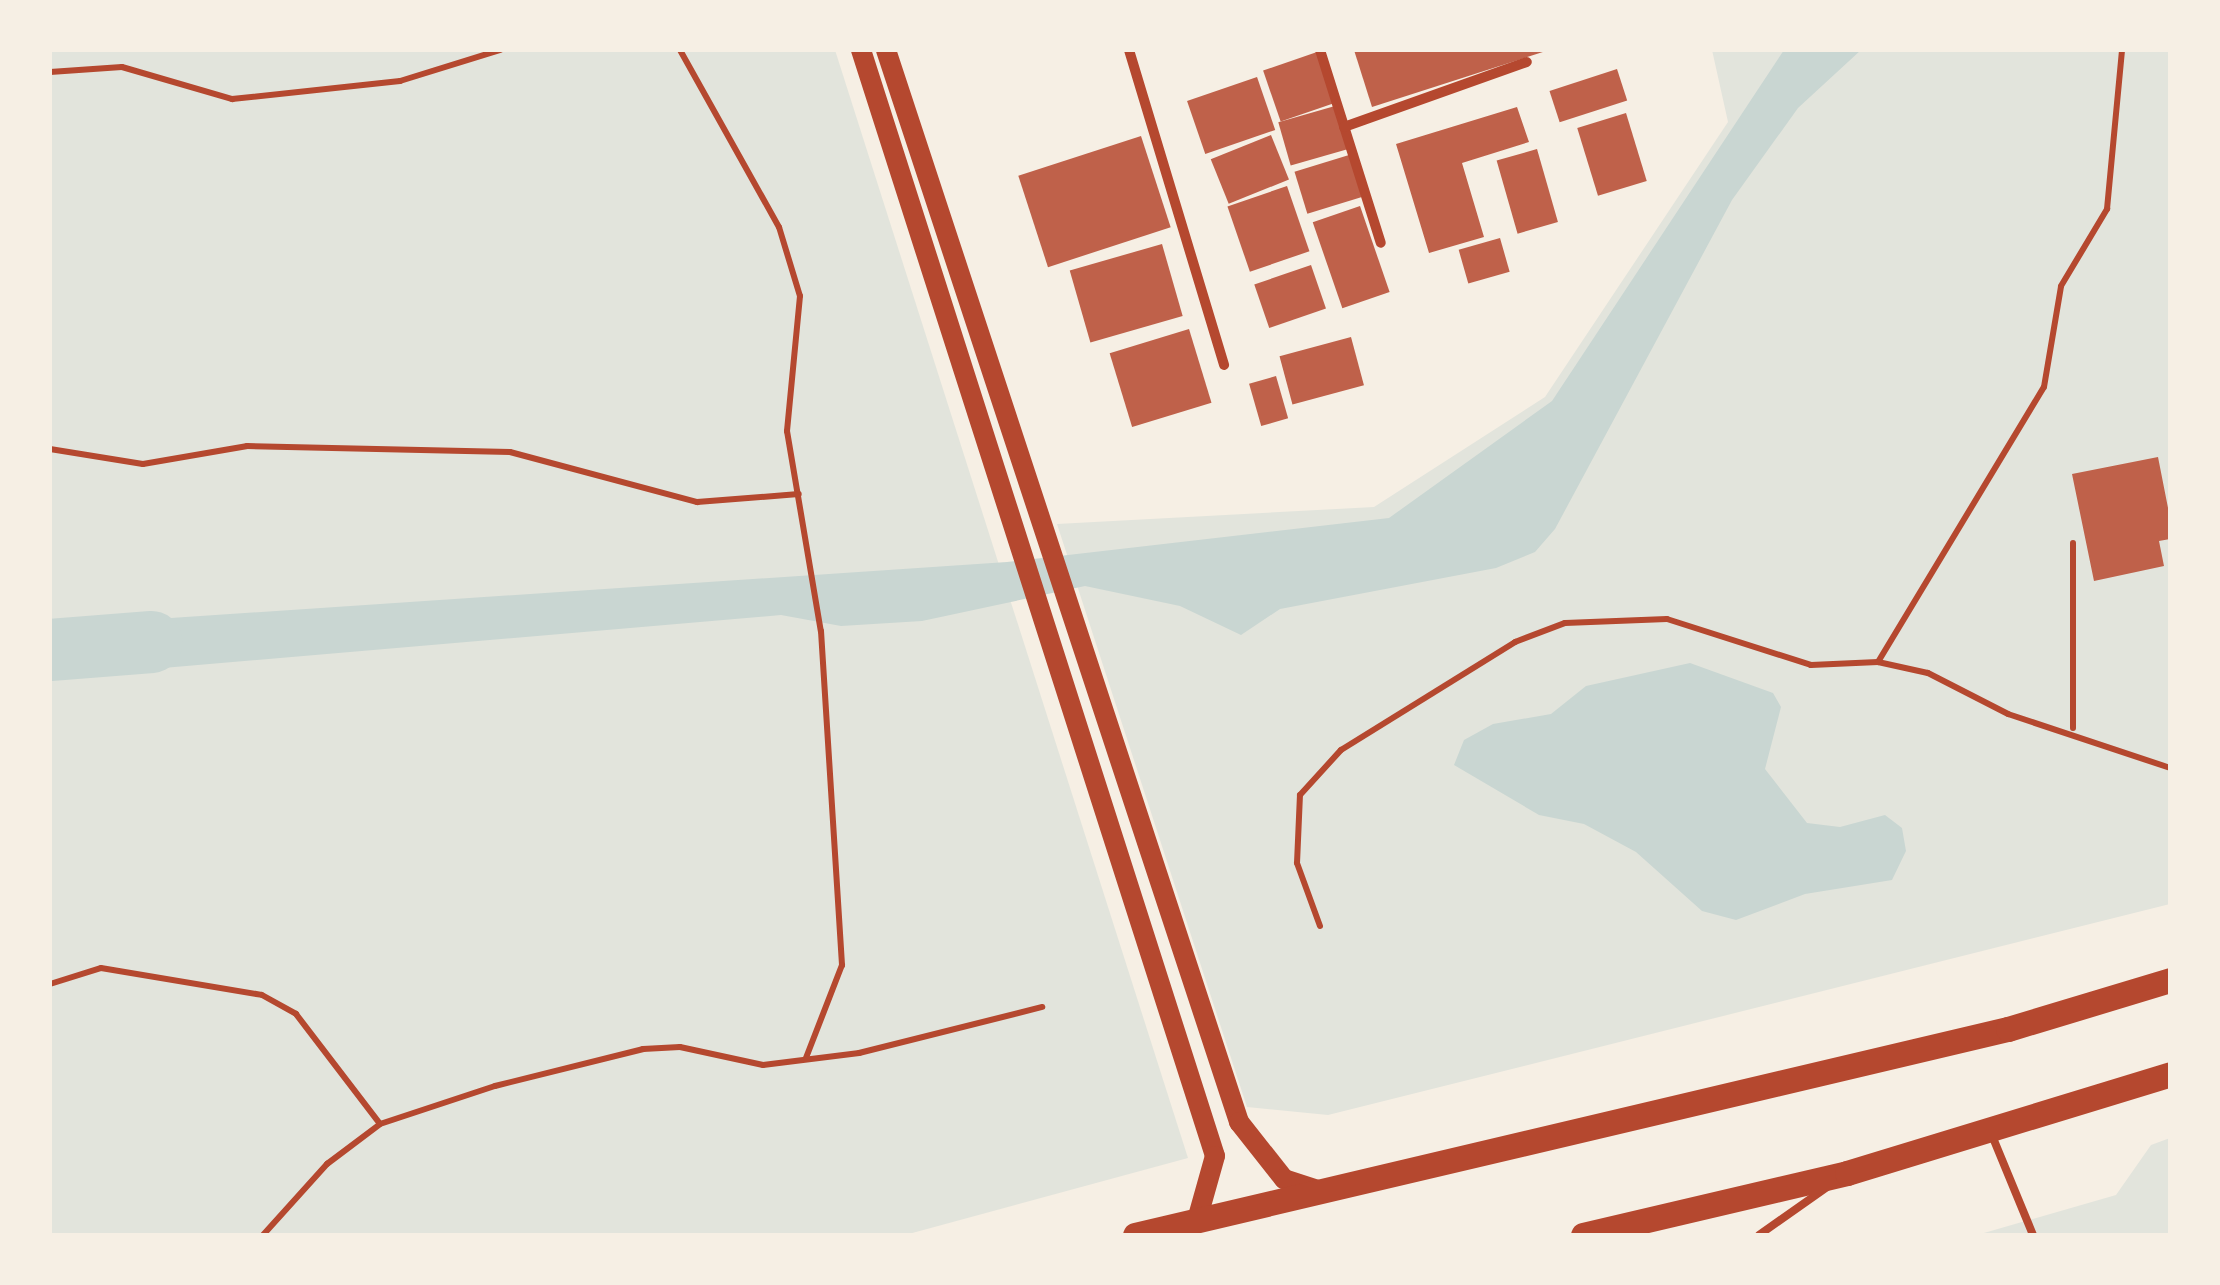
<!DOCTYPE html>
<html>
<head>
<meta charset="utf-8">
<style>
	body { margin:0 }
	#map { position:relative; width:2220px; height:1285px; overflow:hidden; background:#f6efe4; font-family:"Open Sans",sans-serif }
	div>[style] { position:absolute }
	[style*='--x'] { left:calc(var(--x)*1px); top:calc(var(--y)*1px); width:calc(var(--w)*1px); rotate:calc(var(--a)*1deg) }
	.green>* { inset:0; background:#e2e4dc }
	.water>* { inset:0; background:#c9d6d2 }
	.river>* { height:62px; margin:-31px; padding:0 31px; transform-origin:31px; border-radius:31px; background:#c9d6d2 }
	.building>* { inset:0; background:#bf614a; transform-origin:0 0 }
	.path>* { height:6px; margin:-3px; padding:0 3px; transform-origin:3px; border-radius:3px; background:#b5482f }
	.service>* { height:8px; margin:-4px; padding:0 4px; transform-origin:4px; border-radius:4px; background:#b5482f }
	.minor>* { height:10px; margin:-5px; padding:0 5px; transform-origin:5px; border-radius:5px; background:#b5482f }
	.secondary>* { height:20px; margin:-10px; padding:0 10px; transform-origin:10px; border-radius:10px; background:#b5482f }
	.primary>* { height:25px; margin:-12.5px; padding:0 12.5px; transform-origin:12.5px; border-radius:12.5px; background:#b5482f }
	span { translate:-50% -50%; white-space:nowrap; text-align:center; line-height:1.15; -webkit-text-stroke:9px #f6efe4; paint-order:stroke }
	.frame { position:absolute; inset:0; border:52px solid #f6efe4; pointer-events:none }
</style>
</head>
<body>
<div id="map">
	<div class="green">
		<i style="clip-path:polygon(50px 50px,835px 50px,1188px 1158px,905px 1235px,50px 1235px)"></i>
		<i style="clip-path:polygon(1712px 50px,2170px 50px,2170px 904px,1328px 1115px,1247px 1107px,1057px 524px,1374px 507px,1545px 397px,1728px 122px)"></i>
		<i style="clip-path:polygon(2170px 1138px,2170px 1235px,1977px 1235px,2116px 1195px,2151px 1145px)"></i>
	</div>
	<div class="water">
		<i style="clip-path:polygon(1784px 50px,1861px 50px,1798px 108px,1732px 200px,1555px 529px,1535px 552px,1496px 568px,1280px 609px,1241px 635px,1180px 606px,1085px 586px,922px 621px,841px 626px,781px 615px,70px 676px,67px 625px,1007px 562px,1389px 518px,1552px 401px)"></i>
		<i style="clip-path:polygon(1690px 663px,1773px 693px,1781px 707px,1765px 769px,1807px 823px,1840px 827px,1885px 815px,1902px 828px,1906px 851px,1892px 880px,1805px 894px,1736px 920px,1702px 911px,1636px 852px,1584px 824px,1539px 815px,1454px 765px,1464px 740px,1493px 724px,1551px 714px,1586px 686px)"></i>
	</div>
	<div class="river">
		<i style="--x:50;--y:650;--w:102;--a:-4.5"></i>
	</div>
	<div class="building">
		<i style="clip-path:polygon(1354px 50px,1546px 50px,1546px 51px,1372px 107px)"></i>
		<i style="left:1317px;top:52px;width:54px;height:57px;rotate:71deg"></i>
		<i style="left:1617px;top:69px;width:33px;height:71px;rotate:72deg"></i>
		<i style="left:1257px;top:77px;width:56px;height:74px;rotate:71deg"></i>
		<i style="left:1335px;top:106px;width:45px;height:59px;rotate:74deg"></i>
		<i style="clip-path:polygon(1517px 107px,1529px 142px,1462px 163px,1484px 237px,1429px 253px,1396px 144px)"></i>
		<i style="left:1626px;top:113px;width:71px;height:51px;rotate:73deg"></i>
		<i style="left:1271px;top:135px;width:48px;height:65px;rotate:68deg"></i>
		<i style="left:1141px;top:136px;width:96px;height:129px;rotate:72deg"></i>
		<i style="left:1537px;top:149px;width:76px;height:42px;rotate:74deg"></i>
		<i style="left:1349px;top:155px;width:44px;height:57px;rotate:73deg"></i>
		<i style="left:1287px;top:186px;width:69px;height:63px;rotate:71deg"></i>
		<i style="left:1360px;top:206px;width:91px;height:50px;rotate:71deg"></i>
		<i style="left:1500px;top:238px;width:35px;height:43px;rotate:74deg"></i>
		<i style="left:1162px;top:244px;width:75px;height:96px;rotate:74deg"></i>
		<i style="left:1311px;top:265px;width:46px;height:60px;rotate:71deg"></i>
		<i style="left:1189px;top:329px;width:77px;height:83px;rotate:73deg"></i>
		<i style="left:1351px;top:337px;width:50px;height:74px;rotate:75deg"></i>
		<i style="left:1276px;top:376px;width:44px;height:28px;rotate:74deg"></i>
		<i style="clip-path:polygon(2158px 457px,2170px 518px,2170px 539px,2159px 541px,2164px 566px,2094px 581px,2072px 474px)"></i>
	</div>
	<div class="path">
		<i style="--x:680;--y:50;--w:203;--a:60.8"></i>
		<i style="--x:779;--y:227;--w:72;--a:73.1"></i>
		<i style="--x:800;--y:296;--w:136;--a:95.5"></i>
		<i style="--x:787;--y:431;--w:203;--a:80.4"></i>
		<i style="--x:821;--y:631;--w:335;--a:86.4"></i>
		<i style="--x:842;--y:965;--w:100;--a:111.2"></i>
		<i style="--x:50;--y:72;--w:72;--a:-4"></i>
		<i style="--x:122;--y:67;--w:115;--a:16.2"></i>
		<i style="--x:232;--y:99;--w:169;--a:-6.1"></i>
		<i style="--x:400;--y:81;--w:105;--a:-17.2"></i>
		<i style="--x:50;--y:449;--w:94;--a:9.2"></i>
		<i style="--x:143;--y:464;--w:106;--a:-9.8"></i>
		<i style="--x:247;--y:446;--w:263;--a:1.3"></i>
		<i style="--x:510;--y:452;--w:194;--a:15"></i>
		<i style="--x:697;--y:502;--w:102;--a:-4.5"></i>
		<i style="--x:2073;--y:543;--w:185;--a:90"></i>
		<i style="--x:1878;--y:662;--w:321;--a:-58.9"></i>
		<i style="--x:2044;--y:387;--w:102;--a:-80.4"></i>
		<i style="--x:2061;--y:286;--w:90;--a:-59.1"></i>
		<i style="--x:2107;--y:209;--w:160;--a:-84.6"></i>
		<i style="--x:1320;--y:926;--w:67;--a:-110.1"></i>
		<i style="--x:1297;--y:863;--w:68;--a:-87.5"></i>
		<i style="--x:1300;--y:795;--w:61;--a:-47.7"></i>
		<i style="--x:1341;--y:750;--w:205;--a:-31.8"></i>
		<i style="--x:1515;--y:642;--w:53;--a:-20.8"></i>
		<i style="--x:1565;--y:623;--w:102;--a:-2.2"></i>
		<i style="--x:1667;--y:619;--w:151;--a:17.7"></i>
		<i style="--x:1811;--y:665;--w:67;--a:-2.6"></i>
		<i style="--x:1878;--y:662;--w:51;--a:12.4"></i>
		<i style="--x:1928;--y:673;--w:90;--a:27.1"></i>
		<i style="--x:2008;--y:714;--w:171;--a:18.4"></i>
		<i style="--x:50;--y:984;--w:53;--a:-17.4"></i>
		<i style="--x:101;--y:968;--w:163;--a:9.5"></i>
		<i style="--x:262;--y:995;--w:39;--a:29"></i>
		<i style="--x:296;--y:1014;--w:138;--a:52.6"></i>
		<i style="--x:263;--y:1235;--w:96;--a:-48"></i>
		<i style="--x:327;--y:1164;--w:66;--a:-37"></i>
		<i style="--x:380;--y:1124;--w:121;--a:-18.3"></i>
		<i style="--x:495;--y:1086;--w:153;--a:-14"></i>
		<i style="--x:643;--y:1049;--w:37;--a:-3"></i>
		<i style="--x:680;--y:1047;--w:85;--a:12.2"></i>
		<i style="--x:763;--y:1065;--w:97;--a:-7.1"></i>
		<i style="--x:859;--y:1053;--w:189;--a:-14.1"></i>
	</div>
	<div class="service">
		<i style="--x:1991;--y:1133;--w:110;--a:67.6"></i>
		<i style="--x:1759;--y:1235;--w:83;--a:-35.2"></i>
	</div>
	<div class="minor">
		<i style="--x:1129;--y:50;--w:329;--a:73.2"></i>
		<i style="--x:1320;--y:50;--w:202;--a:72.5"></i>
		<i style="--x:1344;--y:127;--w:194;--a:-19.6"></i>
	</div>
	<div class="secondary">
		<i style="--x:861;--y:50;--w:1161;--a:72.25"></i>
		<i style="--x:1215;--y:1156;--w:66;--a:105.7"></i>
		<i style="--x:886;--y:50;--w:1129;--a:71.77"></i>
		<i style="--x:1239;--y:1122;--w:73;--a:51.7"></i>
		<i style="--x:1284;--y:1179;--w:38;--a:18"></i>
	</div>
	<div class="primary">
		<i style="--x:1135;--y:1235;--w:897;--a:-13.28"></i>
		<i style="--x:2008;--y:1029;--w:169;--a:-16.8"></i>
		<i style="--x:1583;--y:1235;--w:271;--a:-13.2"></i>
		<i style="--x:1847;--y:1173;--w:338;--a:-17"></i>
	</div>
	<div class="frame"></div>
</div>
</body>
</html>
